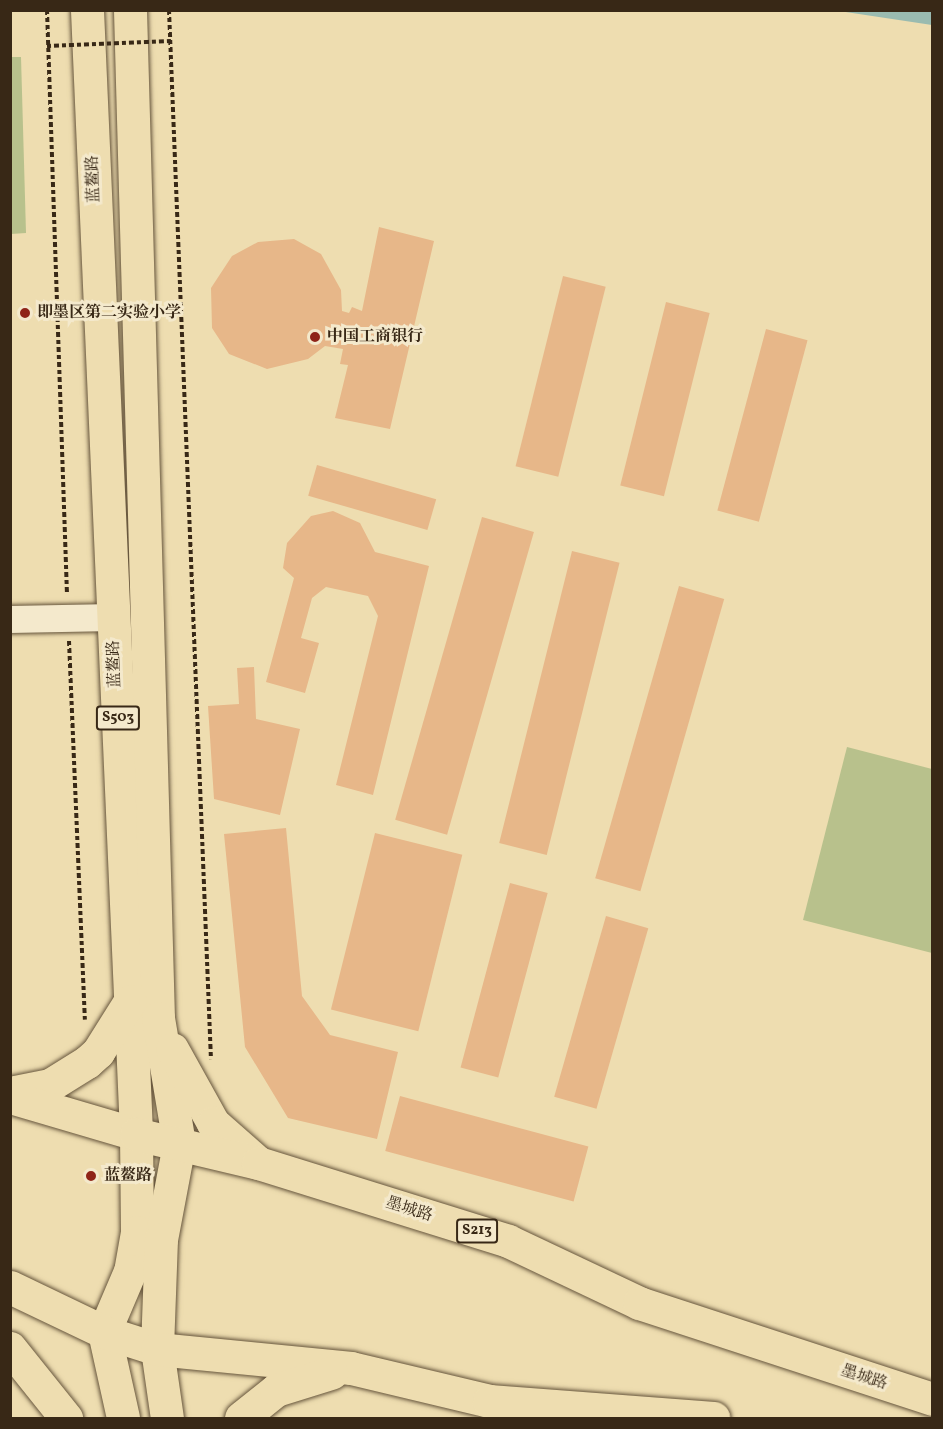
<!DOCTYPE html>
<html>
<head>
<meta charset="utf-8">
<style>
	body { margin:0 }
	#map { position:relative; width:943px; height:1429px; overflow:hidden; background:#eeddb0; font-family:Vollkorn,"Noto Serif SC",serif }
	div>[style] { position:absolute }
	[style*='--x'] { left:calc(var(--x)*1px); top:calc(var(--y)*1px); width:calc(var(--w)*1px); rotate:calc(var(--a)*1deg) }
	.green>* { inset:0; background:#b8c18c }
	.water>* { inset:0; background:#9abbb0 }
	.building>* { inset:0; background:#e7b789; transform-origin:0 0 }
	.path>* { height:4px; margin-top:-2px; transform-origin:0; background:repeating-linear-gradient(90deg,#382816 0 4.5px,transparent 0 7.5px) }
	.roads { filter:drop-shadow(0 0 2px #66553c) drop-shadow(0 0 2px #66553c) }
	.minor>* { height:27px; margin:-13.5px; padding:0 13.5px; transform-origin:13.5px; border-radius:13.5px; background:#f4e9cc }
	.major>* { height:33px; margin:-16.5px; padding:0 16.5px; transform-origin:16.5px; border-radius:16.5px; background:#eeddb0 }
	.path-bridge>* { height:4px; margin-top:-2px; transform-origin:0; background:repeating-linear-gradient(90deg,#382816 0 4.5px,transparent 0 7.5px) }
	.dots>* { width:16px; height:16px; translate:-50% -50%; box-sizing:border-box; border:3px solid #f4e9cc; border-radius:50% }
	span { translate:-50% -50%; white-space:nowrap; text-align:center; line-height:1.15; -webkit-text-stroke:6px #f4e9cc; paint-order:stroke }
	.shield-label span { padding:2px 4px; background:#f4e9cc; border:2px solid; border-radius:4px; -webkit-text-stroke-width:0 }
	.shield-label { font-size:15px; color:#382816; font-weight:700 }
	.street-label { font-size:16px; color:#382816 }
	.poi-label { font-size:16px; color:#382816; font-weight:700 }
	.left { translate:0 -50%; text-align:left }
	.frame { position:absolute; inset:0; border:12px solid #382816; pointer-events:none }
</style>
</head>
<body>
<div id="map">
	<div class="green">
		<i style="clip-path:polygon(10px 57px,21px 57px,26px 233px,11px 234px)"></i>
		<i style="clip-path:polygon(847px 747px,932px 769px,932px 953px,803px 920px)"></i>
	</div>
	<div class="water">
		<i style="clip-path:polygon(839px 11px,932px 11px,932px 25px)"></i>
	</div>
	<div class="building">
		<i style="clip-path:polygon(379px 227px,434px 241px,390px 429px,335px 418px,348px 365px,340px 364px,343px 349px,325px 346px,308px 359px,267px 369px,229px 354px,212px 328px,211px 288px,232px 256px,258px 242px,294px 239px,321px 254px,341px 290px,342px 311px,349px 313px,352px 307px,362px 311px)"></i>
		<i style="left:563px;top:276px;width:44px;height:196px;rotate:14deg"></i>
		<i style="left:666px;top:302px;width:45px;height:189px;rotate:14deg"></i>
		<i style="left:766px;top:329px;width:43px;height:188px;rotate:15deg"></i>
		<i style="left:317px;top:465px;width:124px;height:32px;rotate:16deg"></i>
		<i style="clip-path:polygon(333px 511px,360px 523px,375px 552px,429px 566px,373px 795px,336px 785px,378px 616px,368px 596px,326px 587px,312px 598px,301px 638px,319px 643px,305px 693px,266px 682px,294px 578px,283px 568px,287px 543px,311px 516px)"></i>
		<i style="left:482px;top:517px;width:54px;height:315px;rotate:16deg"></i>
		<i style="left:572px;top:551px;width:49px;height:301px;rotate:14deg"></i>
		<i style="left:679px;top:586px;width:47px;height:304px;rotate:16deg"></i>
		<i style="clip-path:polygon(254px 667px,256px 719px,300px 729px,280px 815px,214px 799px,208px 706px,239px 704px,237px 668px)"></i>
		<i style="clip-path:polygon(286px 828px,302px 996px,330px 1035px,398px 1052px,377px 1139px,288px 1118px,245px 1047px,224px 834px)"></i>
		<i style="left:375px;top:833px;width:90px;height:182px;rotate:14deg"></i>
		<i style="left:510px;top:883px;width:39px;height:191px;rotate:15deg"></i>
		<i style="left:606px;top:916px;width:44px;height:188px;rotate:16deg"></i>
		<i style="left:400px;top:1096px;width:195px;height:57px;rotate:15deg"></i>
	</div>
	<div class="path">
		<i style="--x:47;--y:10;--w:584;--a:88.04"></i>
		<i style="--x:169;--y:10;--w:1050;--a:87.71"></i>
		<i style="--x:69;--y:641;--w:379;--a:87.6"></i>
	</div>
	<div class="roads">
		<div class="minor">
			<i style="--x:10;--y:619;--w:103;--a:-1.1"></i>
		</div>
		<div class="major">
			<i style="--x:87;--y:10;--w:1125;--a:87.5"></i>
			<i style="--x:136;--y:1134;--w:98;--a:89.4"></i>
			<i style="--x:137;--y:1232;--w:40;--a:100"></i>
			<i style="--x:130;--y:1271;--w:66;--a:113.1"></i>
			<i style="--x:104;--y:1332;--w:88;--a:77.5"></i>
			<i style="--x:130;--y:10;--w:1008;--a:88.41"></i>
			<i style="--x:158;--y:1018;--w:128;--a:80.5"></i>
			<i style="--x:179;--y:1144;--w:97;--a:100.7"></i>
			<i style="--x:161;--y:1239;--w:110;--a:92.1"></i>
			<i style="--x:157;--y:1349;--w:70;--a:81.8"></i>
			<i style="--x:172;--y:1049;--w:85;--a:61"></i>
			<i style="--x:213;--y:1123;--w:56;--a:41.4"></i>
			<i style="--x:10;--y:1093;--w:41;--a:-11.3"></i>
			<i style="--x:50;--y:1085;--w:44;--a:-31.9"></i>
			<i style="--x:87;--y:1062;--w:15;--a:-42"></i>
			<i style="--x:98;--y:1052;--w:60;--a:-57.9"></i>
			<i style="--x:10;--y:1097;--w:131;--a:16.4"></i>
			<i style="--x:136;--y:1134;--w:125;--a:13.4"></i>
			<i style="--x:258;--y:1163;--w:262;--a:17.3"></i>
			<i style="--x:508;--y:1241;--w:145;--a:25.3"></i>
			<i style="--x:639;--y:1303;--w:308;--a:18.1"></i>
			<i style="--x:10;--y:1287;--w:104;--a:25.6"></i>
			<i style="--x:104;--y:1332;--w:56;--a:17.8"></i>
			<i style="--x:157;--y:1349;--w:195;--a:5.6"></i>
			<i style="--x:351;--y:1368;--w:142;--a:13.4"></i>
			<i style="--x:489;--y:1401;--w:225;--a:4.3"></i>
			<i style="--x:10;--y:1348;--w:90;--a:51.3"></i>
			<i style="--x:241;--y:1418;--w:45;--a:-38.7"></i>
			<i style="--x:276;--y:1390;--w:58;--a:-17.2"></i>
		</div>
	</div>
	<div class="path-bridge">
		<i style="--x:47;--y:46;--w:124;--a:-2.3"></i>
	</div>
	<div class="dots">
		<i style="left:25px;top:313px;background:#8f2418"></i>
		<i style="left:315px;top:337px;background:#8f2418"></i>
		<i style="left:91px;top:1176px;background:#8f2418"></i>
	</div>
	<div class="shield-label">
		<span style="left:118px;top:718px">S503</span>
		<span style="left:477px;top:1231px">S213</span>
	</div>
	<div class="street-label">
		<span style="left:94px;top:179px;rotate:-92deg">蓝鳌路</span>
		<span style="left:115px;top:664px;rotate:-92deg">蓝鳌路</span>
		<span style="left:409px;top:1210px;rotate:17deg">墨城路</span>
		<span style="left:864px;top:1378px;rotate:18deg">墨城路</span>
	</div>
	<div class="poi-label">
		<span class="left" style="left:37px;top:313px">即墨区第二实验小学</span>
		<span class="left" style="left:327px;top:337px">中国工商银行</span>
		<span class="left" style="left:104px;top:1176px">蓝鳌路</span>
	</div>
	<div class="frame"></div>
</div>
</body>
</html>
